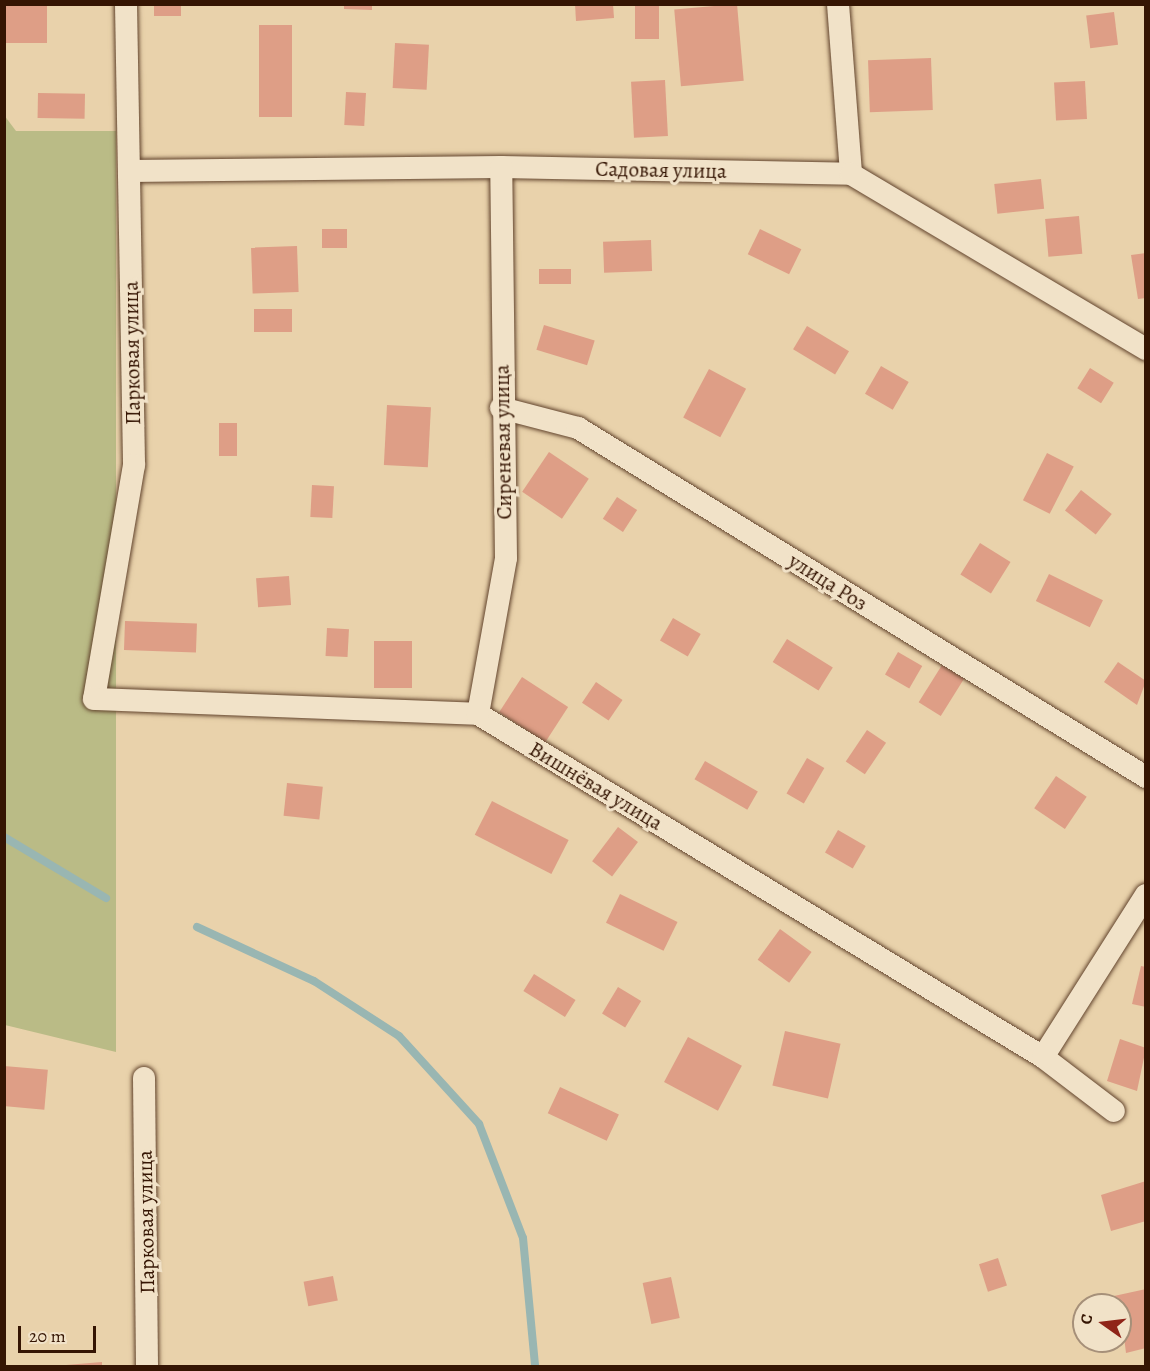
<!DOCTYPE html>
<html>
<head>
<meta charset="utf-8">
<style>
	body { margin:0 }
	#map { position:relative; width:1150px; height:1371px; overflow:hidden; background:#e9d2ab; font-family:Alegreya,serif }
	div>[style] { position:absolute }
	[style*='--x'] { left:calc(var(--x)*1px); top:calc(var(--y)*1px); width:calc(var(--w)*1px); rotate:calc(var(--a)*1deg) }
	.green>* { inset:0; background:#babb86 }
	.stream>* { height:8px; margin:-4px; padding:0 4px; transform-origin:4px; border-radius:4px; background:#99b6b2 }
	.building>* { inset:0; background:#de9e86; transform-origin:0 0 }
	.roads { filter:drop-shadow(0 0 2px #62442d) drop-shadow(0 0 2px #62442d) }
	.minor>* { height:22px; margin:-11px; padding:0 11px; transform-origin:11px; border-radius:11px; background:#f1e2c8 }
	span { translate:-50% -50%; white-space:nowrap; text-align:center; line-height:1.15; -webkit-text-stroke:6px #f1e2c8; paint-order:stroke }
	.street-label { font-size:21px; color:#351503 }
	.frame { position:absolute; inset:0; border:6px solid #351503; pointer-events:none }
	.north { position:absolute; left:1072px; top:1293px; width:60px; height:60px; box-sizing:border-box; background:#f1e2c8; border:2px solid #a69079; border-radius:50%; rotate:284deg; font-size:16px; font-weight:700; line-height:24px; text-align:center; color:#351503 }
	.north::after { content:''; display:block; margin:auto; width:21px; height:27px; background:#8f2418; clip-path:polygon(50% 0,100% 100%,50% 72%,0 100%) }
	.scale { position:absolute; left:18px; top:1326px; width:78px; height:27px; box-sizing:border-box; border:3px solid #351503; border-top:0; padding-left:8px; font-size:18px; line-height:21px; white-space:nowrap; color:#351503; -webkit-text-stroke:4px #f1e2c8; paint-order:stroke }
</style>
</head>
<body>
<div id="map">
	<div class="green">
		<i style="clip-path:polygon(4px 115px,16px 131px,116px 131px,116px 1052px,5px 1025px)"></i>
	</div>
	<div class="stream">
		<i style="--x:4;--y:837;--w:119;--a:30.9"></i>
		<i style="--x:197;--y:927;--w:129;--a:24.8"></i>
		<i style="--x:314;--y:981;--w:101;--a:32.9"></i>
		<i style="--x:399;--y:1036;--w:119;--a:47.7"></i>
		<i style="--x:479;--y:1124;--w:122;--a:68.9"></i>
		<i style="--x:523;--y:1238;--w:129;--a:84.6"></i>
	</div>
	<div class="building">
		<i style="left:4px;top:4px;width:43px;height:39px"></i>
		<i style="left:154px;top:4px;width:27px;height:12px"></i>
		<i style="clip-path:polygon(344px 4px,372px 4px,372px 10px,344px 9px)"></i>
		<i style="clip-path:polygon(575px 4px,613px 4px,614px 18px,576px 21px)"></i>
		<i style="left:635px;top:4px;width:24px;height:35px"></i>
		<i style="left:737px;top:4px;width:77px;height:63px;rotate:85deg"></i>
		<i style="left:1114px;top:12px;width:33px;height:28px;rotate:83deg"></i>
		<i style="left:259px;top:25px;width:33px;height:92px"></i>
		<i style="left:395px;top:43px;width:34px;height:45px;rotate:3deg"></i>
		<i style="left:931px;top:58px;width:52px;height:63px;rotate:88deg"></i>
		<i style="left:665px;top:80px;width:56px;height:34px;rotate:87deg"></i>
		<i style="left:1085px;top:81px;width:38px;height:31px;rotate:87deg"></i>
		<i style="left:346px;top:92px;width:20px;height:33px;rotate:3deg"></i>
		<i style="left:38px;top:93px;width:47px;height:25px;rotate:1deg"></i>
		<i style="left:1041px;top:179px;width:30px;height:47px;rotate:84deg"></i>
		<i style="left:1079px;top:216px;width:38px;height:34px;rotate:85deg"></i>
		<i style="left:347px;top:229px;width:19px;height:25px;rotate:90deg"></i>
		<i style="left:760px;top:229px;width:46px;height:28px;rotate:26deg"></i>
		<i style="left:651px;top:240px;width:31px;height:48px;rotate:88deg"></i>
		<i style="left:297px;top:246px;width:46px;height:46px;rotate:88deg"></i>
		<i style="clip-path:polygon(1146px 253px,1146px 298px,1138px 299px,1131px 255px)"></i>
		<i style="left:571px;top:269px;width:15px;height:32px;rotate:90deg"></i>
		<i style="left:292px;top:309px;width:23px;height:38px;rotate:90deg"></i>
		<i style="left:544px;top:325px;width:53px;height:26px;rotate:17deg"></i>
		<i style="left:807px;top:326px;width:49px;height:27px;rotate:31deg"></i>
		<i style="left:881px;top:366px;width:32px;height:32px;rotate:30deg"></i>
		<i style="left:1090px;top:368px;width:28px;height:24px;rotate:32deg"></i>
		<i style="left:709px;top:369px;width:42px;height:55px;rotate:28deg"></i>
		<i style="left:387px;top:405px;width:44px;height:60px;rotate:3deg"></i>
		<i style="left:219px;top:423px;width:18px;height:33px"></i>
		<i style="left:549px;top:452px;width:48px;height:48px;rotate:34deg"></i>
		<i style="left:1047px;top:453px;width:30px;height:53px;rotate:27deg"></i>
		<i style="left:312px;top:485px;width:22px;height:32px;rotate:3deg"></i>
		<i style="left:1081px;top:490px;width:39px;height:26px;rotate:38deg"></i>
		<i style="left:617px;top:497px;width:24px;height:26px;rotate:33deg"></i>
		<i style="left:980px;top:543px;width:36px;height:37px;rotate:32deg"></i>
		<i style="left:1049px;top:574px;width:60px;height:30px;rotate:26deg"></i>
		<i style="left:289px;top:576px;width:29px;height:33px;rotate:86deg"></i>
		<i style="left:673px;top:618px;width:32px;height:26px;rotate:30deg"></i>
		<i style="left:125px;top:621px;width:72px;height:29px;rotate:2deg"></i>
		<i style="left:327px;top:628px;width:22px;height:28px;rotate:3deg"></i>
		<i style="left:787px;top:639px;width:54px;height:27px;rotate:32deg"></i>
		<i style="left:374px;top:641px;width:38px;height:47px"></i>
		<i style="left:898px;top:652px;width:28px;height:26px;rotate:30deg"></i>
		<i style="clip-path:polygon(1118px 662px,1146px 681px,1137px 705px,1104px 682px)"></i>
		<i style="left:942px;top:665px;width:26px;height:44px;rotate:32deg"></i>
		<i style="left:522px;top:677px;width:55px;height:42px;rotate:33deg"></i>
		<i style="left:596px;top:682px;width:32px;height:25px;rotate:34deg"></i>
		<i style="left:867px;top:730px;width:23px;height:38px;rotate:34deg"></i>
		<i style="left:807px;top:758px;width:20px;height:41px;rotate:30deg"></i>
		<i style="left:705px;top:761px;width:61px;height:21px;rotate:30deg"></i>
		<i style="left:1056px;top:776px;width:37px;height:39px;rotate:34deg"></i>
		<i style="left:287px;top:783px;width:36px;height:33px;rotate:6deg"></i>
		<i style="left:492px;top:801px;width:86px;height:38px;rotate:27deg"></i>
		<i style="left:618px;top:827px;width:25px;height:43px;rotate:37deg"></i>
		<i style="left:838px;top:830px;width:32px;height:26px;rotate:30deg"></i>
		<i style="left:620px;top:894px;width:64px;height:32px;rotate:26deg"></i>
		<i style="left:780px;top:929px;width:39px;height:38px;rotate:36deg"></i>
		<i style="clip-path:polygon(1141px 966px,1146px 967px,1146px 1007px,1132px 1004px)"></i>
		<i style="left:534px;top:974px;width:49px;height:20px;rotate:32deg"></i>
		<i style="left:618px;top:987px;width:27px;height:31px;rotate:31deg"></i>
		<i style="left:785px;top:1031px;width:57px;height:56px;rotate:13deg"></i>
		<i style="left:688px;top:1037px;width:61px;height:51px;rotate:28deg"></i>
		<i style="clip-path:polygon(1120px 1039px,1146px 1048px,1137px 1091px,1107px 1081px)"></i>
		<i style="left:4px;top:1066px;width:44px;height:40px;rotate:5deg"></i>
		<i style="left:560px;top:1087px;width:65px;height:29px;rotate:25deg"></i>
		<i style="clip-path:polygon(1146px 1181px,1146px 1221px,1111px 1231px,1101px 1195px)"></i>
		<i style="left:998px;top:1258px;width:29px;height:20px;rotate:72deg"></i>
		<i style="left:333px;top:1276px;width:25px;height:30px;rotate:79deg"></i>
		<i style="left:671px;top:1277px;width:42px;height:29px;rotate:78deg"></i>
		<i style="clip-path:polygon(1146px 1289px,1146px 1348px,1126px 1353px,1120px 1305px,1114px 1296px)"></i>
		<i style="clip-path:polygon(102px 1362px,102px 1366px,66px 1366px,66px 1365px)"></i>
	</div>
	<div class="roads">
		<div class="minor">
			<i style="--x:126;--y:4;--w:461;--a:89"></i>
			<i style="--x:134;--y:465;--w:237;--a:99.7"></i>
			<i style="--x:94;--y:699;--w:384;--a:2.2"></i>
			<i style="--x:478;--y:714;--w:661;--a:31.26"></i>
			<i style="--x:1043;--y:1057;--w:89;--a:37.3"></i>
			<i style="--x:838;--y:4;--w:170;--a:85.6"></i>
			<i style="--x:129;--y:171;--w:372;--a:-0.6"></i>
			<i style="--x:501;--y:167;--w:350;--a:1.1"></i>
			<i style="--x:851;--y:174;--w:343;--a:30.7"></i>
			<i style="--x:501;--y:408;--w:80;--a:14.6"></i>
			<i style="--x:578;--y:428;--w:667;--a:31.57"></i>
			<i style="--x:478;--y:714;--w:158;--a:-79.8"></i>
			<i style="--x:506;--y:558;--w:391;--a:-90.7"></i>
			<i style="--x:1043;--y:1057;--w:192;--a:-57.6"></i>
			<i style="--x:144;--y:1078;--w:288;--a:89.4"></i>
		</div>
	</div>
	<div class="street-label">
		<span style="left:661px;top:170px;rotate:1deg">Садовая улица</span>
		<span style="left:132px;top:353px;rotate:-91deg">Парковая улица</span>
		<span style="left:503px;top:442px;rotate:-91deg">Сиреневая улица</span>
		<span style="left:828px;top:582px;rotate:32deg">улица Роз</span>
		<span style="left:596px;top:786px;rotate:31deg">Вишнёвая улица</span>
		<span style="left:146px;top:1222px;rotate:-91deg">Парковая улица</span>
	</div>
	<div class="frame"></div>
	<div class="north">С</div>
	<div class="scale">20 m</div>
</div>
</body>
</html>
